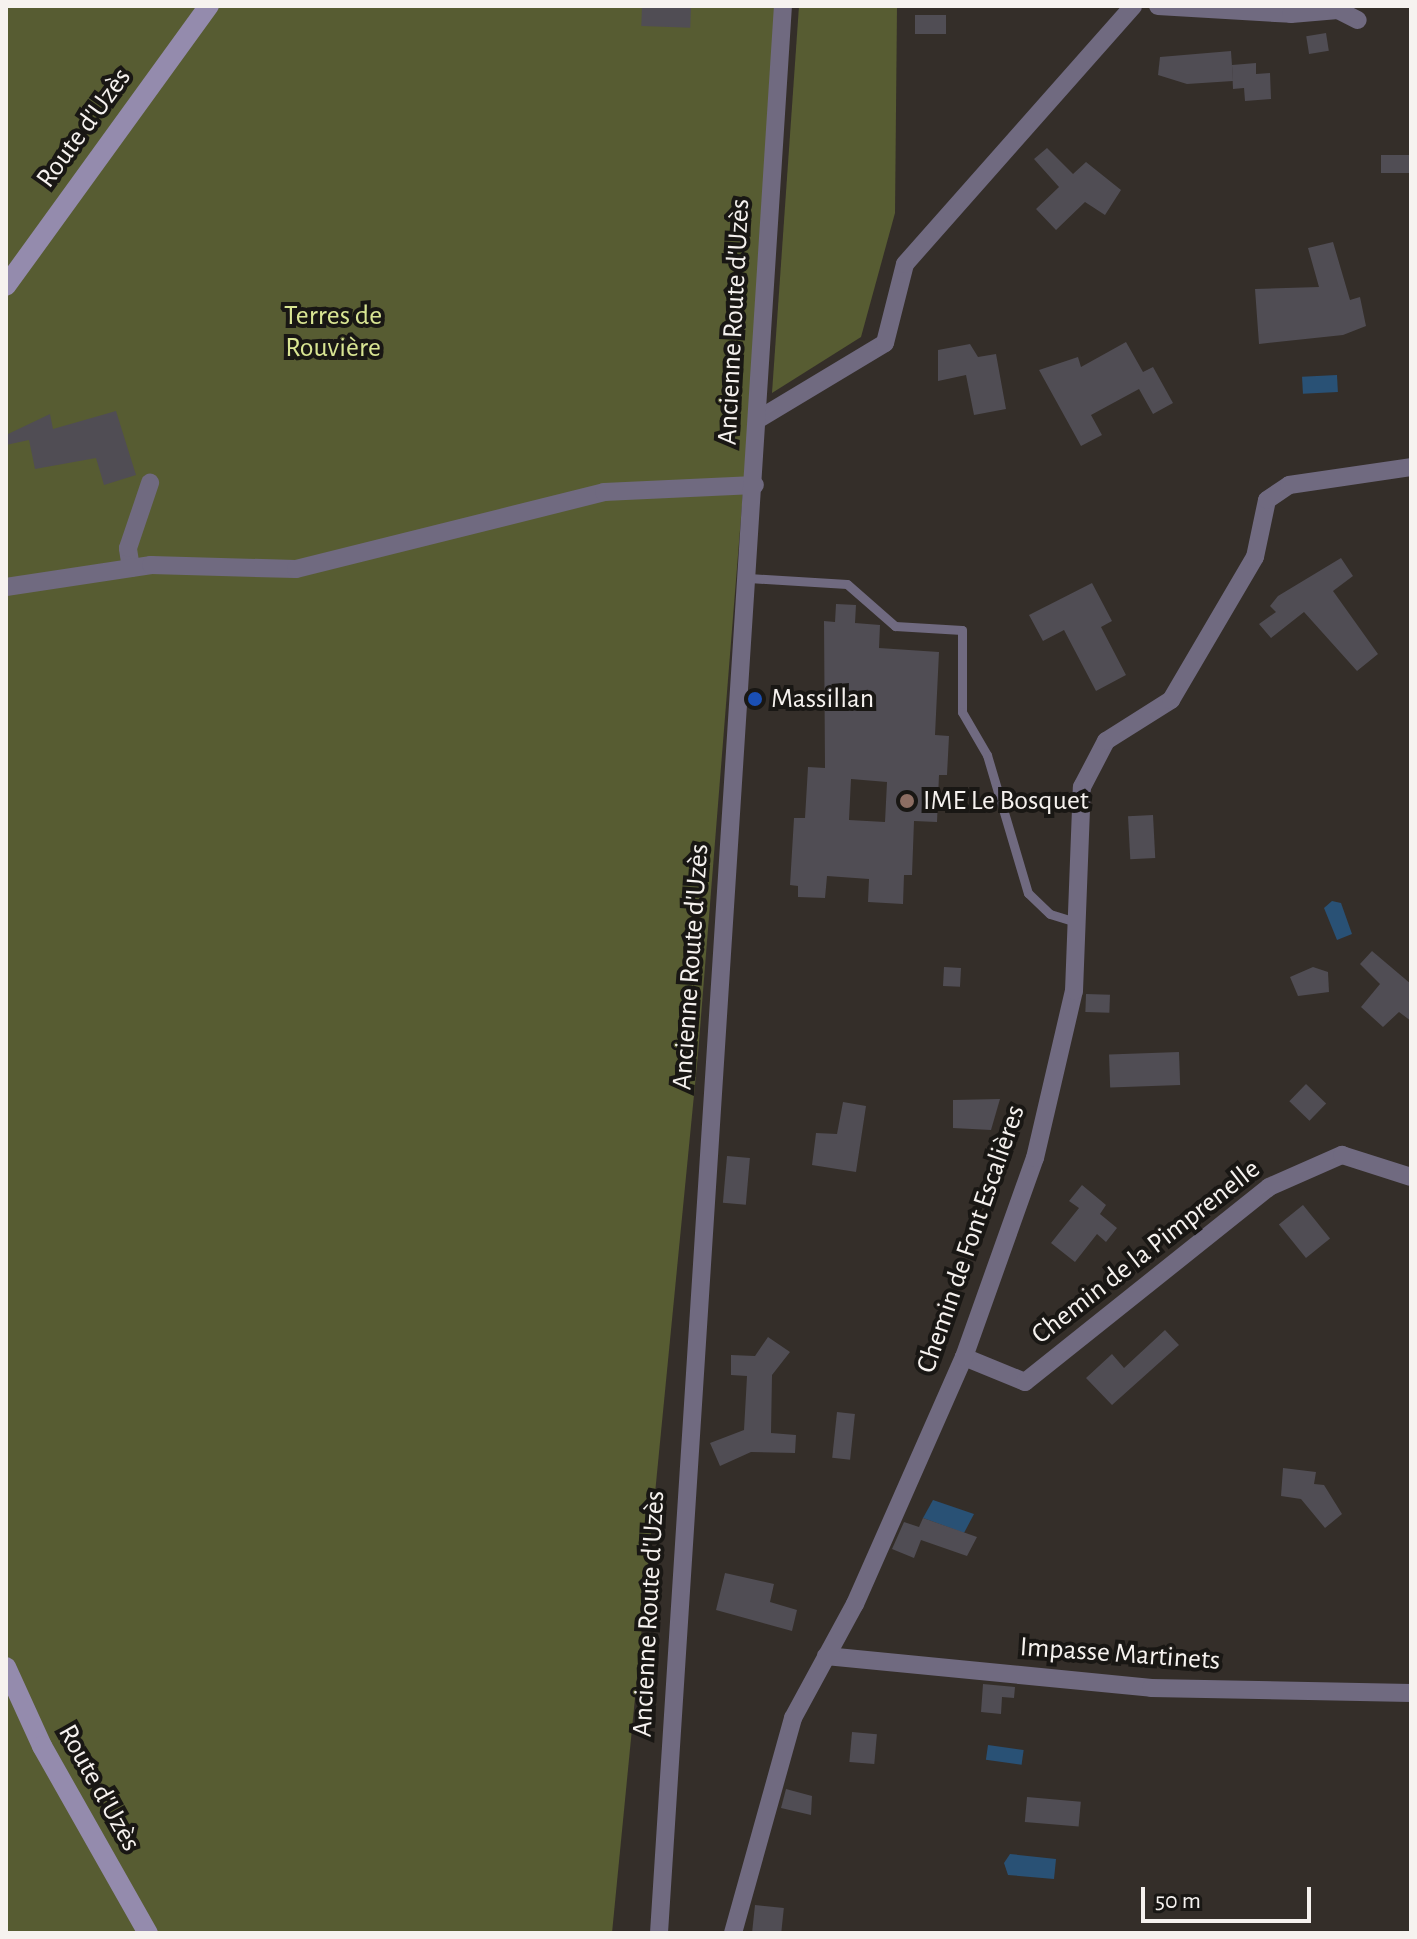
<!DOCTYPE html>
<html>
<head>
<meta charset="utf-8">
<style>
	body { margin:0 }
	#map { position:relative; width:1417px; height:1939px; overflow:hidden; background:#342e29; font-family:"Alegreya Sans",sans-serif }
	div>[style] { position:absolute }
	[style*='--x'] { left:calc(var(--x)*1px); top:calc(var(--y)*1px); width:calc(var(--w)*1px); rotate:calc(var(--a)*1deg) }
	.green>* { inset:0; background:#575c32 }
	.water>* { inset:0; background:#295175; transform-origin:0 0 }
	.building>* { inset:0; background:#504d54; transform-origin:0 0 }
	.lane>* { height:9px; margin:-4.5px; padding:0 4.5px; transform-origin:4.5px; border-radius:4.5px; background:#706a80 }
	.street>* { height:18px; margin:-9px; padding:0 9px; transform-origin:9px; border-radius:9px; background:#706a80 }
	.secondary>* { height:20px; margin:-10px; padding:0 10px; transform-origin:10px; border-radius:10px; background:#948bad }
	.dots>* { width:22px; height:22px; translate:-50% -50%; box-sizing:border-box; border:4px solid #191714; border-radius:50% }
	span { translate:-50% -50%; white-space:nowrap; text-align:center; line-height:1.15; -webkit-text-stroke:8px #191714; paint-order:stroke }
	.street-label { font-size:28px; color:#f6f2ef }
	.park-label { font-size:28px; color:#d9e593 }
	.poi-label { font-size:28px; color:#f6f2ef }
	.left { translate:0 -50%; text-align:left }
	.frame { position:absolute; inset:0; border:8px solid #f6f2ef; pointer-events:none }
	.scale { position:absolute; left:1141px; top:1887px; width:170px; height:36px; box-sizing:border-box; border:4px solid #f6f2ef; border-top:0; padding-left:10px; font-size:24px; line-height:28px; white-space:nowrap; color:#f6f2ef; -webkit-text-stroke:6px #191714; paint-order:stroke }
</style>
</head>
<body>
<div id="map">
	<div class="green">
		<i style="clip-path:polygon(6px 6px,782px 6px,698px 1054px,612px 1933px,6px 1933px)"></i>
		<i style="clip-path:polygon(799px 6px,897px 6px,895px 213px,861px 337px,772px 393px)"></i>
	</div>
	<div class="water">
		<i style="left:1337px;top:375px;width:17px;height:35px;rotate:87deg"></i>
		<i style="clip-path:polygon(1332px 901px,1341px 903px,1352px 934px,1337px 940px,1324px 908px)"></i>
		<i style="clip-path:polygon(933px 1500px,974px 1514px,964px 1533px,923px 1518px)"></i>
		<i style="left:988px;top:1745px;width:36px;height:15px;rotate:8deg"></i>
		<i style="clip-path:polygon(1010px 1854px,1056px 1859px,1054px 1879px,1008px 1875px,1004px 1863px)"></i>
	</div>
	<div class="building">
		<i style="left:642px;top:6px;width:49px;height:20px;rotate:2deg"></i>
		<i style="left:915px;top:15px;width:31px;height:19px"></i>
		<i style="left:1326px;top:33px;width:18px;height:20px;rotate:81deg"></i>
		<i style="clip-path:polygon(1231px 51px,1233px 81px,1187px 84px,1158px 75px,1160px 57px)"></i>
		<i style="clip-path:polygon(1256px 63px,1256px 74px,1270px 73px,1271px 99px,1245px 101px,1244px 88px,1233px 89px,1232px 65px)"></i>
		<i style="clip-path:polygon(1047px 148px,1073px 174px,1086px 162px,1121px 190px,1105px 215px,1085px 202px,1056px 230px,1036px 209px,1059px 187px,1034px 159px)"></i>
		<i style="left:1411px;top:155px;width:18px;height:30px;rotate:90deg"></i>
		<i style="clip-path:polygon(1333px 242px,1350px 300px,1360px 297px,1366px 326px,1343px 335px,1259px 344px,1255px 289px,1319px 287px,1308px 248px)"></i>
		<i style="clip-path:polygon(1126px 342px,1143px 372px,1153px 367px,1173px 403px,1153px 414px,1139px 389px,1091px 415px,1102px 435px,1081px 446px,1039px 370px,1078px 357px,1081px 367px)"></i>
		<i style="clip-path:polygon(970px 344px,978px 357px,996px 354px,1006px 409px,974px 415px,966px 375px,938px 381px,938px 350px)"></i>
		<i style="clip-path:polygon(116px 411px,136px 475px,104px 485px,96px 458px,35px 469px,29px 440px,6px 445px,6px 435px,50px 414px,53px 429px)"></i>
		<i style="clip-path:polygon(1341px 558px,1353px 576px,1333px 591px,1378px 654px,1357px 671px,1304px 612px,1271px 638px,1259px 624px,1276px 612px,1270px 606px,1278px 596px)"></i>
		<i style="clip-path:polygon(1092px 583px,1112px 621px,1101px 627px,1126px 675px,1096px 691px,1064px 630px,1043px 641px,1029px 615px)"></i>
		<i style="clip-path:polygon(evenodd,836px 604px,856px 605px,855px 623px,880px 625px,879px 648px,939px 652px,935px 735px,949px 736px,947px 775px,939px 775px,937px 822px,914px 821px,912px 875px,904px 875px,903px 904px,868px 902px,869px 879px,827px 876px,825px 898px,798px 897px,798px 886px,790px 885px,794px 818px,805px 818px,808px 767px,825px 768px,824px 621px,835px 622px,836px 604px,851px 779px,887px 782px,885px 822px,849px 820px,851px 779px)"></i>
		<i style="left:1153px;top:815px;width:43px;height:25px;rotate:87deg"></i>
		<i style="clip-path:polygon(1372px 951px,1411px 984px,1411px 1021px,1399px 1012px,1383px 1027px,1361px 1007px,1380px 984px,1360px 964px)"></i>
		<i style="left:944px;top:967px;width:17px;height:19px;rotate:3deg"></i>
		<i style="clip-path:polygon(1313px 967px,1328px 972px,1329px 992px,1298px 996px,1290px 977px)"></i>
		<i style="left:1086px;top:994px;width:24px;height:18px;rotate:2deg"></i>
		<i style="left:1179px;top:1052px;width:33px;height:70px;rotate:88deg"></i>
		<i style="left:1306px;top:1084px;width:28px;height:24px;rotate:44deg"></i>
		<i style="clip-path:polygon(1000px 1099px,991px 1130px,953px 1128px,953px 1100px)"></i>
		<i style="clip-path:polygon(843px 1102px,866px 1106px,856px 1172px,812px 1165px,816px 1133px,837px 1134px)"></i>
		<i style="left:727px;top:1156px;width:23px;height:47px;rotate:5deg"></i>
		<i style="clip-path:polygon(1082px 1185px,1106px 1205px,1100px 1214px,1117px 1228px,1106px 1242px,1097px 1234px,1075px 1262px,1051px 1243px,1079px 1208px,1069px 1201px)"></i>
		<i style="left:1303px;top:1205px;width:43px;height:31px;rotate:51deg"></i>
		<i style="clip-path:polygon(1165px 1330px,1179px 1345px,1112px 1405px,1086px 1378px,1112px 1354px,1124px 1368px)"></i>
		<i style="clip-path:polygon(768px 1337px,790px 1352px,772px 1375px,771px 1433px,796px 1435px,795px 1453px,751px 1452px,720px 1466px,710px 1443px,744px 1430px,747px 1376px,731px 1375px,731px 1355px,755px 1356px)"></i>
		<i style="left:837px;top:1412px;width:18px;height:46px;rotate:6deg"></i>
		<i style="clip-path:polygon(1283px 1468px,1316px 1472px,1314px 1484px,1324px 1485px,1342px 1514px,1325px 1528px,1301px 1499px,1281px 1496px)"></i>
		<i style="clip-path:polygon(923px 1518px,977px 1537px,967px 1556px,921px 1540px,914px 1558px,892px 1549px,904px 1522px,919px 1527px)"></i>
		<i style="clip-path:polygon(725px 1573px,774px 1584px,770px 1602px,797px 1610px,792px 1631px,716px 1610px)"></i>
		<i style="clip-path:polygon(983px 1684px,1015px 1687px,1014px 1698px,1002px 1697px,1001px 1714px,981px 1712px)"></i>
		<i style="left:852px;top:1732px;width:25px;height:30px;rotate:5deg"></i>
		<i style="clip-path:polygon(786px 1789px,812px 1796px,811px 1815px,781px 1808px)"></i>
		<i style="left:1027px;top:1797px;width:54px;height:25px;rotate:5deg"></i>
		<i style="left:755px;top:1905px;width:29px;height:28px;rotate:6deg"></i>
	</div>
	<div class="lane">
		<i style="--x:749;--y:578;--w:98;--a:3.5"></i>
		<i style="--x:847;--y:584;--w:64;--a:41.2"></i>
		<i style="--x:895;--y:626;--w:67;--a:3.4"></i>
		<i style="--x:962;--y:630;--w:82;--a:90"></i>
		<i style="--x:962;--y:712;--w:50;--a:59.8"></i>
		<i style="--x:987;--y:755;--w:144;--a:73.5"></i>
		<i style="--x:1028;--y:893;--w:30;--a:44"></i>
		<i style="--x:1050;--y:914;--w:28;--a:17"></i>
	</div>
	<div class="street">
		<i style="--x:1158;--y:6;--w:133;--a:3.4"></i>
		<i style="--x:1291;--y:14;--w:47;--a:-4.9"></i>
		<i style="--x:1338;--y:10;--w:22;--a:27"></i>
		<i style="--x:757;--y:420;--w:149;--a:-31"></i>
		<i style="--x:885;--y:343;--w:81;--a:-75.8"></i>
		<i style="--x:905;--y:264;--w:344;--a:-48.5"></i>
		<i style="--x:131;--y:568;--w:20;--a:-99"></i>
		<i style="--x:128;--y:548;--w:69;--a:-71.3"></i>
		<i style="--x:6;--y:587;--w:147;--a:-8.6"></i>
		<i style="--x:151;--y:565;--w:145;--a:1.6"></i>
		<i style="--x:296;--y:569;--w:317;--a:-14"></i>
		<i style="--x:604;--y:492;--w:151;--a:-2.7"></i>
		<i style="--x:964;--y:1357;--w:66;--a:22.3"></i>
		<i style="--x:1025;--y:1382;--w:312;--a:-38.6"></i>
		<i style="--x:1269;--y:1187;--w:80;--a:-23.7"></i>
		<i style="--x:1342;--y:1155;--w:72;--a:17.7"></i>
		<i style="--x:826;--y:1656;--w:327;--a:5.6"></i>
		<i style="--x:1151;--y:1688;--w:260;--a:1.1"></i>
		<i style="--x:659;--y:1933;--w:1931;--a:-86.32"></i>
		<i style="--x:733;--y:1933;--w:223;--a:-74.4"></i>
		<i style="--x:793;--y:1718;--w:130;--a:-61.5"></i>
		<i style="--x:855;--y:1604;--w:270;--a:-66.2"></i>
		<i style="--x:964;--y:1357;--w:211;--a:-70.4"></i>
		<i style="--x:1035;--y:1158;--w:171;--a:-76.9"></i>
		<i style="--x:1074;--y:991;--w:204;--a:-87.8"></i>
		<i style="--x:1082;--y:787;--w:52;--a:-62.4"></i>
		<i style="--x:1106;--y:741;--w:77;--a:-32.2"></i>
		<i style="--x:1171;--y:700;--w:166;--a:-59.6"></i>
		<i style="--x:1255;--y:557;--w:58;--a:-78.1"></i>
		<i style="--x:1267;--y:500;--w:27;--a:-34"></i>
		<i style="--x:1289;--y:485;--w:123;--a:-8.4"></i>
	</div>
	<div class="secondary">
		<i style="--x:6;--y:286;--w:346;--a:-54.1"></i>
		<i style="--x:6;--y:1667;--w:87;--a:65.5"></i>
		<i style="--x:42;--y:1746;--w:215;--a:60.5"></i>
	</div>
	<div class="dots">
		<i style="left:755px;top:699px;background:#1a4fb4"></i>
		<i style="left:907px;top:801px;background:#8d6e63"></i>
	</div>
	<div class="street-label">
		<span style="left:84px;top:128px;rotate:-54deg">Route d'Uzès</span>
		<span style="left:734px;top:322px;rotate:-87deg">Ancienne Route d'Uzès</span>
		<span style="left:691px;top:967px;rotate:-86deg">Ancienne Route d'Uzès</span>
		<span style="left:971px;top:1239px;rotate:-71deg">Chemin de Font Escalières</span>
		<span style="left:1146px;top:1252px;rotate:-38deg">Chemin de la Pimprenelle</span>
		<span style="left:649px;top:1614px;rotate:-87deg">Ancienne Route d'Uzès</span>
		<span style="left:1120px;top:1654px;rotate:4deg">Impasse Martinets</span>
		<span style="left:99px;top:1788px;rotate:61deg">Route d'Uzès</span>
	</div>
	<div class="park-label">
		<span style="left:333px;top:332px">Terres de<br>Rouvière</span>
	</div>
	<div class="poi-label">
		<span class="left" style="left:771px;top:699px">Massillan</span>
		<span class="left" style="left:923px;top:801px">IME Le Bosquet</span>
	</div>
	<div class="frame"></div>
	<div class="scale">50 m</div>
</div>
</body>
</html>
